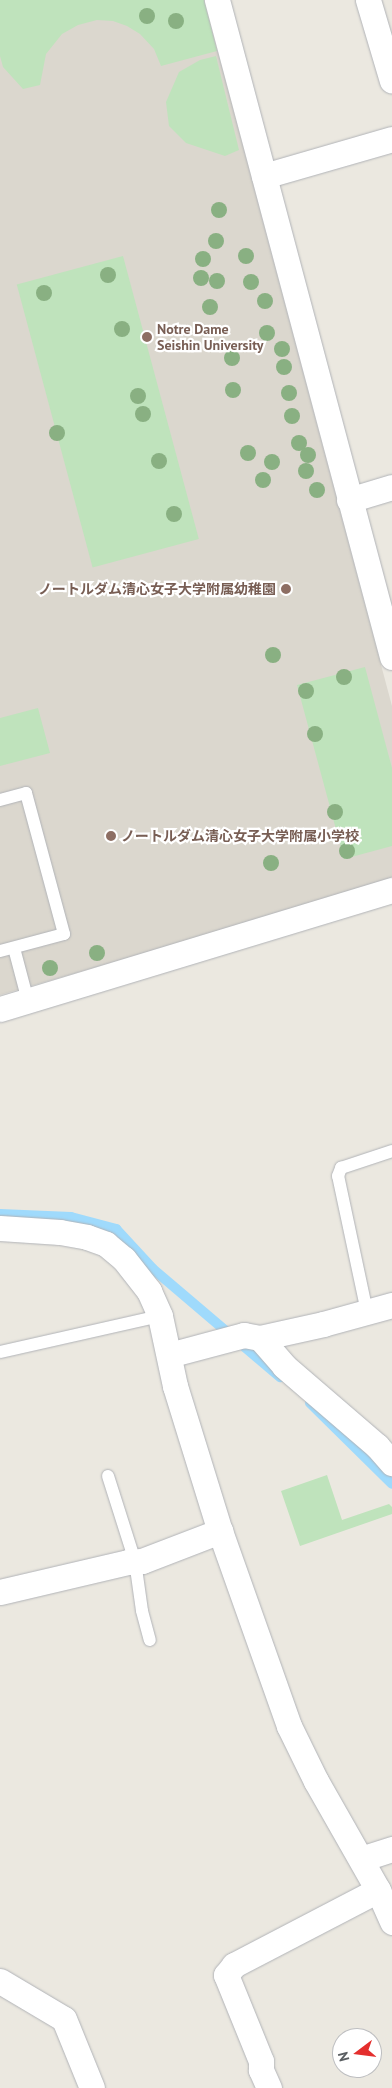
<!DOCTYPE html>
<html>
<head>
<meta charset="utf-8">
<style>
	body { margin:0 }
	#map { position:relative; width:392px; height:2088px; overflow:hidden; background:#ebe8e0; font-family:"PT Sans","Noto Sans JP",sans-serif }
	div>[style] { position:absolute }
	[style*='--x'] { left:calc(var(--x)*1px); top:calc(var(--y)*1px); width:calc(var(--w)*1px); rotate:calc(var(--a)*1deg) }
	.education>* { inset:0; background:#dbd7ce }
	.green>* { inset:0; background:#bfe3bc; transform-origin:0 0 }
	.stream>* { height:10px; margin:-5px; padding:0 5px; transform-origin:5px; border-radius:5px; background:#9fdafc }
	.roads { filter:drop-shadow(0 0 1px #b1b3b7) drop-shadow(0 0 1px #b1b3b7) }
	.lane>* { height:12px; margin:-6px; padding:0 6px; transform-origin:6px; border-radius:6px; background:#fff }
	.street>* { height:25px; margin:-12.5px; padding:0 12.5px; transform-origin:12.5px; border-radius:12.5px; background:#fff }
	.trees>* { width:16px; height:16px; margin:-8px; border-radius:50%; background:#89b082 }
	.dots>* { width:14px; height:14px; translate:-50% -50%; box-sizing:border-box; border:2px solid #fff; border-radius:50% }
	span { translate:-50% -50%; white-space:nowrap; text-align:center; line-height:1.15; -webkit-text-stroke:4.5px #fff; paint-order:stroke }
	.education-label { font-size:14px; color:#785e54; font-weight:700 }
	.left { translate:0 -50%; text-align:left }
	.right { translate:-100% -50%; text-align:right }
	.north { position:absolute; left:332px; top:2028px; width:50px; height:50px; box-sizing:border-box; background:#fff; border:1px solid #bdbec0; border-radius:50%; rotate:255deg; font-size:14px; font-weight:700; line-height:20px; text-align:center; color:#595d61 }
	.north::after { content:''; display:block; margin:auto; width:18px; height:22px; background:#e42f2e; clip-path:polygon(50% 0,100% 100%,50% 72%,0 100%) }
</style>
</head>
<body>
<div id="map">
	<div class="education">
		<i style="clip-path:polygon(0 0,204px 0,392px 706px,392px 881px,0 995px)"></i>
	</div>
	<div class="green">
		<i style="clip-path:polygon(0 0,204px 0,217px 51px,161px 66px,154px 49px,140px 34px,127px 26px,113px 21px,97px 20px,78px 25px,62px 34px,46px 54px,40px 85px,23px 89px,3px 67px,0 56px)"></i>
		<i style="clip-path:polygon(216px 56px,239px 150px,225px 156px,186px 143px,169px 126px,166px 102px,179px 72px,200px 60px)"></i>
		<i style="left:123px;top:256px;width:293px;height:110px;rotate:75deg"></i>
		<i style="clip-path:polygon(365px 667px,392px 768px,392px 846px,344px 859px,297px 685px)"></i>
		<i style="clip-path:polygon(38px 708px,50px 753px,0 766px,0 718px)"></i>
		<i style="clip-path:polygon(327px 1475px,342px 1520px,389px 1504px,392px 1507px,392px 1514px,300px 1546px,281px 1491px)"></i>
	</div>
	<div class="stream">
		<i style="--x:0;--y:1214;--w:71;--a:2.4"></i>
		<i style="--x:71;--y:1217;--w:47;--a:14.9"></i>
		<i style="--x:116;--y:1229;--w:54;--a:47.2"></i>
		<i style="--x:153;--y:1269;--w:167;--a:40.4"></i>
		<i style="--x:310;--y:1403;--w:115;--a:44.6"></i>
	</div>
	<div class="roads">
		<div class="lane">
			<i style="--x:0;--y:800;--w:27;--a:-15"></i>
			<i style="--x:26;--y:793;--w:146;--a:74.9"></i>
			<i style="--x:64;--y:934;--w:66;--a:165.1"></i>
			<i style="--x:14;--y:948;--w:55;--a:75.2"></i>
			<i style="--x:367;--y:1312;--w:139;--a:-102"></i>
			<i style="--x:338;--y:1176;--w:9;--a:-69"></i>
			<i style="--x:341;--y:1168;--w:54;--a:-18.4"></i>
			<i style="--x:0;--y:1352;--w:164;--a:-12.7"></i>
			<i style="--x:108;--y:1476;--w:89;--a:72.4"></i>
			<i style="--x:135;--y:1561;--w:50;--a:82"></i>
			<i style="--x:142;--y:1611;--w:30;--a:75"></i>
		</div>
		<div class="street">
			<i style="--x:217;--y:0;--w:680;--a:75.08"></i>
			<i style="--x:368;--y:0;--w:84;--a:73.5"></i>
			<i style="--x:264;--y:176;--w:133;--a:-16.1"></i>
			<i style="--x:349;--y:500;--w:45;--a:-16.8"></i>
			<i style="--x:0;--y:1009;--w:410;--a:-16.9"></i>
			<i style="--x:0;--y:1228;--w:60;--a:3.8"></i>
			<i style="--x:60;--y:1232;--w:27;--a:10"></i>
			<i style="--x:87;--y:1237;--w:20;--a:20"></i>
			<i style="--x:106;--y:1244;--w:23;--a:40"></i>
			<i style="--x:124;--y:1259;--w:41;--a:52"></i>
			<i style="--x:149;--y:1291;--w:27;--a:66"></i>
			<i style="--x:160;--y:1316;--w:72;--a:77.9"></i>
			<i style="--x:175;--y:1386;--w:152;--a:72.8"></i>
			<i style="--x:220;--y:1531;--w:207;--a:70.5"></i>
			<i style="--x:289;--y:1726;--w:61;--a:63.9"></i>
			<i style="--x:316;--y:1781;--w:125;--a:60.4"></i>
			<i style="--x:378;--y:1890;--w:35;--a:66"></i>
			<i style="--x:260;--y:1338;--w:37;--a:49"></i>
			<i style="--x:284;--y:1366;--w:123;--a:40.7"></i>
			<i style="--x:377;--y:1446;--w:23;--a:49"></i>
			<i style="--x:169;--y:1355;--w:78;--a:-14.9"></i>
			<i style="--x:244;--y:1335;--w:16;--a:11"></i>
			<i style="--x:260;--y:1338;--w:65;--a:-12.5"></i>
			<i style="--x:323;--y:1324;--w:72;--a:-15.4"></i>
			<i style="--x:0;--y:1592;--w:131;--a:-13.2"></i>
			<i style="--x:128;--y:1562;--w:14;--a:-4"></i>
			<i style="--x:142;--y:1561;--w:84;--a:-21"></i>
			<i style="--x:361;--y:1859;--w:33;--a:-18"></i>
			<i style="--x:0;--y:1981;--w:74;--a:30.7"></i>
			<i style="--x:64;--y:2019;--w:74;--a:67.9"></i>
			<i style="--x:269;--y:2088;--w:20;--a:-114"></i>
			<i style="--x:261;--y:2070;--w:9;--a:-90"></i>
			<i style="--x:261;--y:2061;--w:93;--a:-112.1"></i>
			<i style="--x:226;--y:1975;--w:13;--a:-51"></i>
			<i style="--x:234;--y:1965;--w:162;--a:-27.5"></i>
		</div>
	</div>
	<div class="trees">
		<i style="left:147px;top:16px"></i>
		<i style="left:176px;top:21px"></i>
		<i style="left:219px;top:210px"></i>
		<i style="left:216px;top:241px"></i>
		<i style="left:246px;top:256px"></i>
		<i style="left:203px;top:259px"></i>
		<i style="left:108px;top:275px"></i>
		<i style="left:201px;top:278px"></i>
		<i style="left:217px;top:281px"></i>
		<i style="left:251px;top:282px"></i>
		<i style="left:44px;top:293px"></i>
		<i style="left:265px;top:301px"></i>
		<i style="left:210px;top:307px"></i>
		<i style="left:122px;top:329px"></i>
		<i style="left:267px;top:333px"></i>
		<i style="left:282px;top:349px"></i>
		<i style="left:232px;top:358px"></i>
		<i style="left:284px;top:367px"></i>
		<i style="left:233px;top:390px"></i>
		<i style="left:289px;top:393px"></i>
		<i style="left:138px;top:396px"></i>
		<i style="left:143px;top:414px"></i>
		<i style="left:292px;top:416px"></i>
		<i style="left:57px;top:433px"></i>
		<i style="left:299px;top:443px"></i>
		<i style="left:248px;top:453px"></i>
		<i style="left:308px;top:455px"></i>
		<i style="left:159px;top:461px"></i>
		<i style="left:272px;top:462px"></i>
		<i style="left:306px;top:471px"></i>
		<i style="left:263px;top:480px"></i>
		<i style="left:317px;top:490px"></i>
		<i style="left:174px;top:514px"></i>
		<i style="left:273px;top:655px"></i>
		<i style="left:344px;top:677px"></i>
		<i style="left:306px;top:691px"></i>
		<i style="left:315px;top:734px"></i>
		<i style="left:335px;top:812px"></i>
		<i style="left:347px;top:851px"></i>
		<i style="left:271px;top:863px"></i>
		<i style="left:97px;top:953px"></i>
		<i style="left:50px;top:968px"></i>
	</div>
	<div class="dots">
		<i style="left:147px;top:337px;background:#8d6e63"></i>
		<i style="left:286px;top:589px;background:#8d6e63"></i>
		<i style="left:111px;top:836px;background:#8d6e63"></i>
	</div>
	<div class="education-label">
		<span class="left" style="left:157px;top:337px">Notre Dame<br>Seishin University</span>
		<span class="right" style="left:276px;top:589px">ノートルダム清心女子大学附属幼稚園</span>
		<span class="left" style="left:121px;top:836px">ノートルダム清心女子大学附属小学校</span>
	</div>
	<div class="north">N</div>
</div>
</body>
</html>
